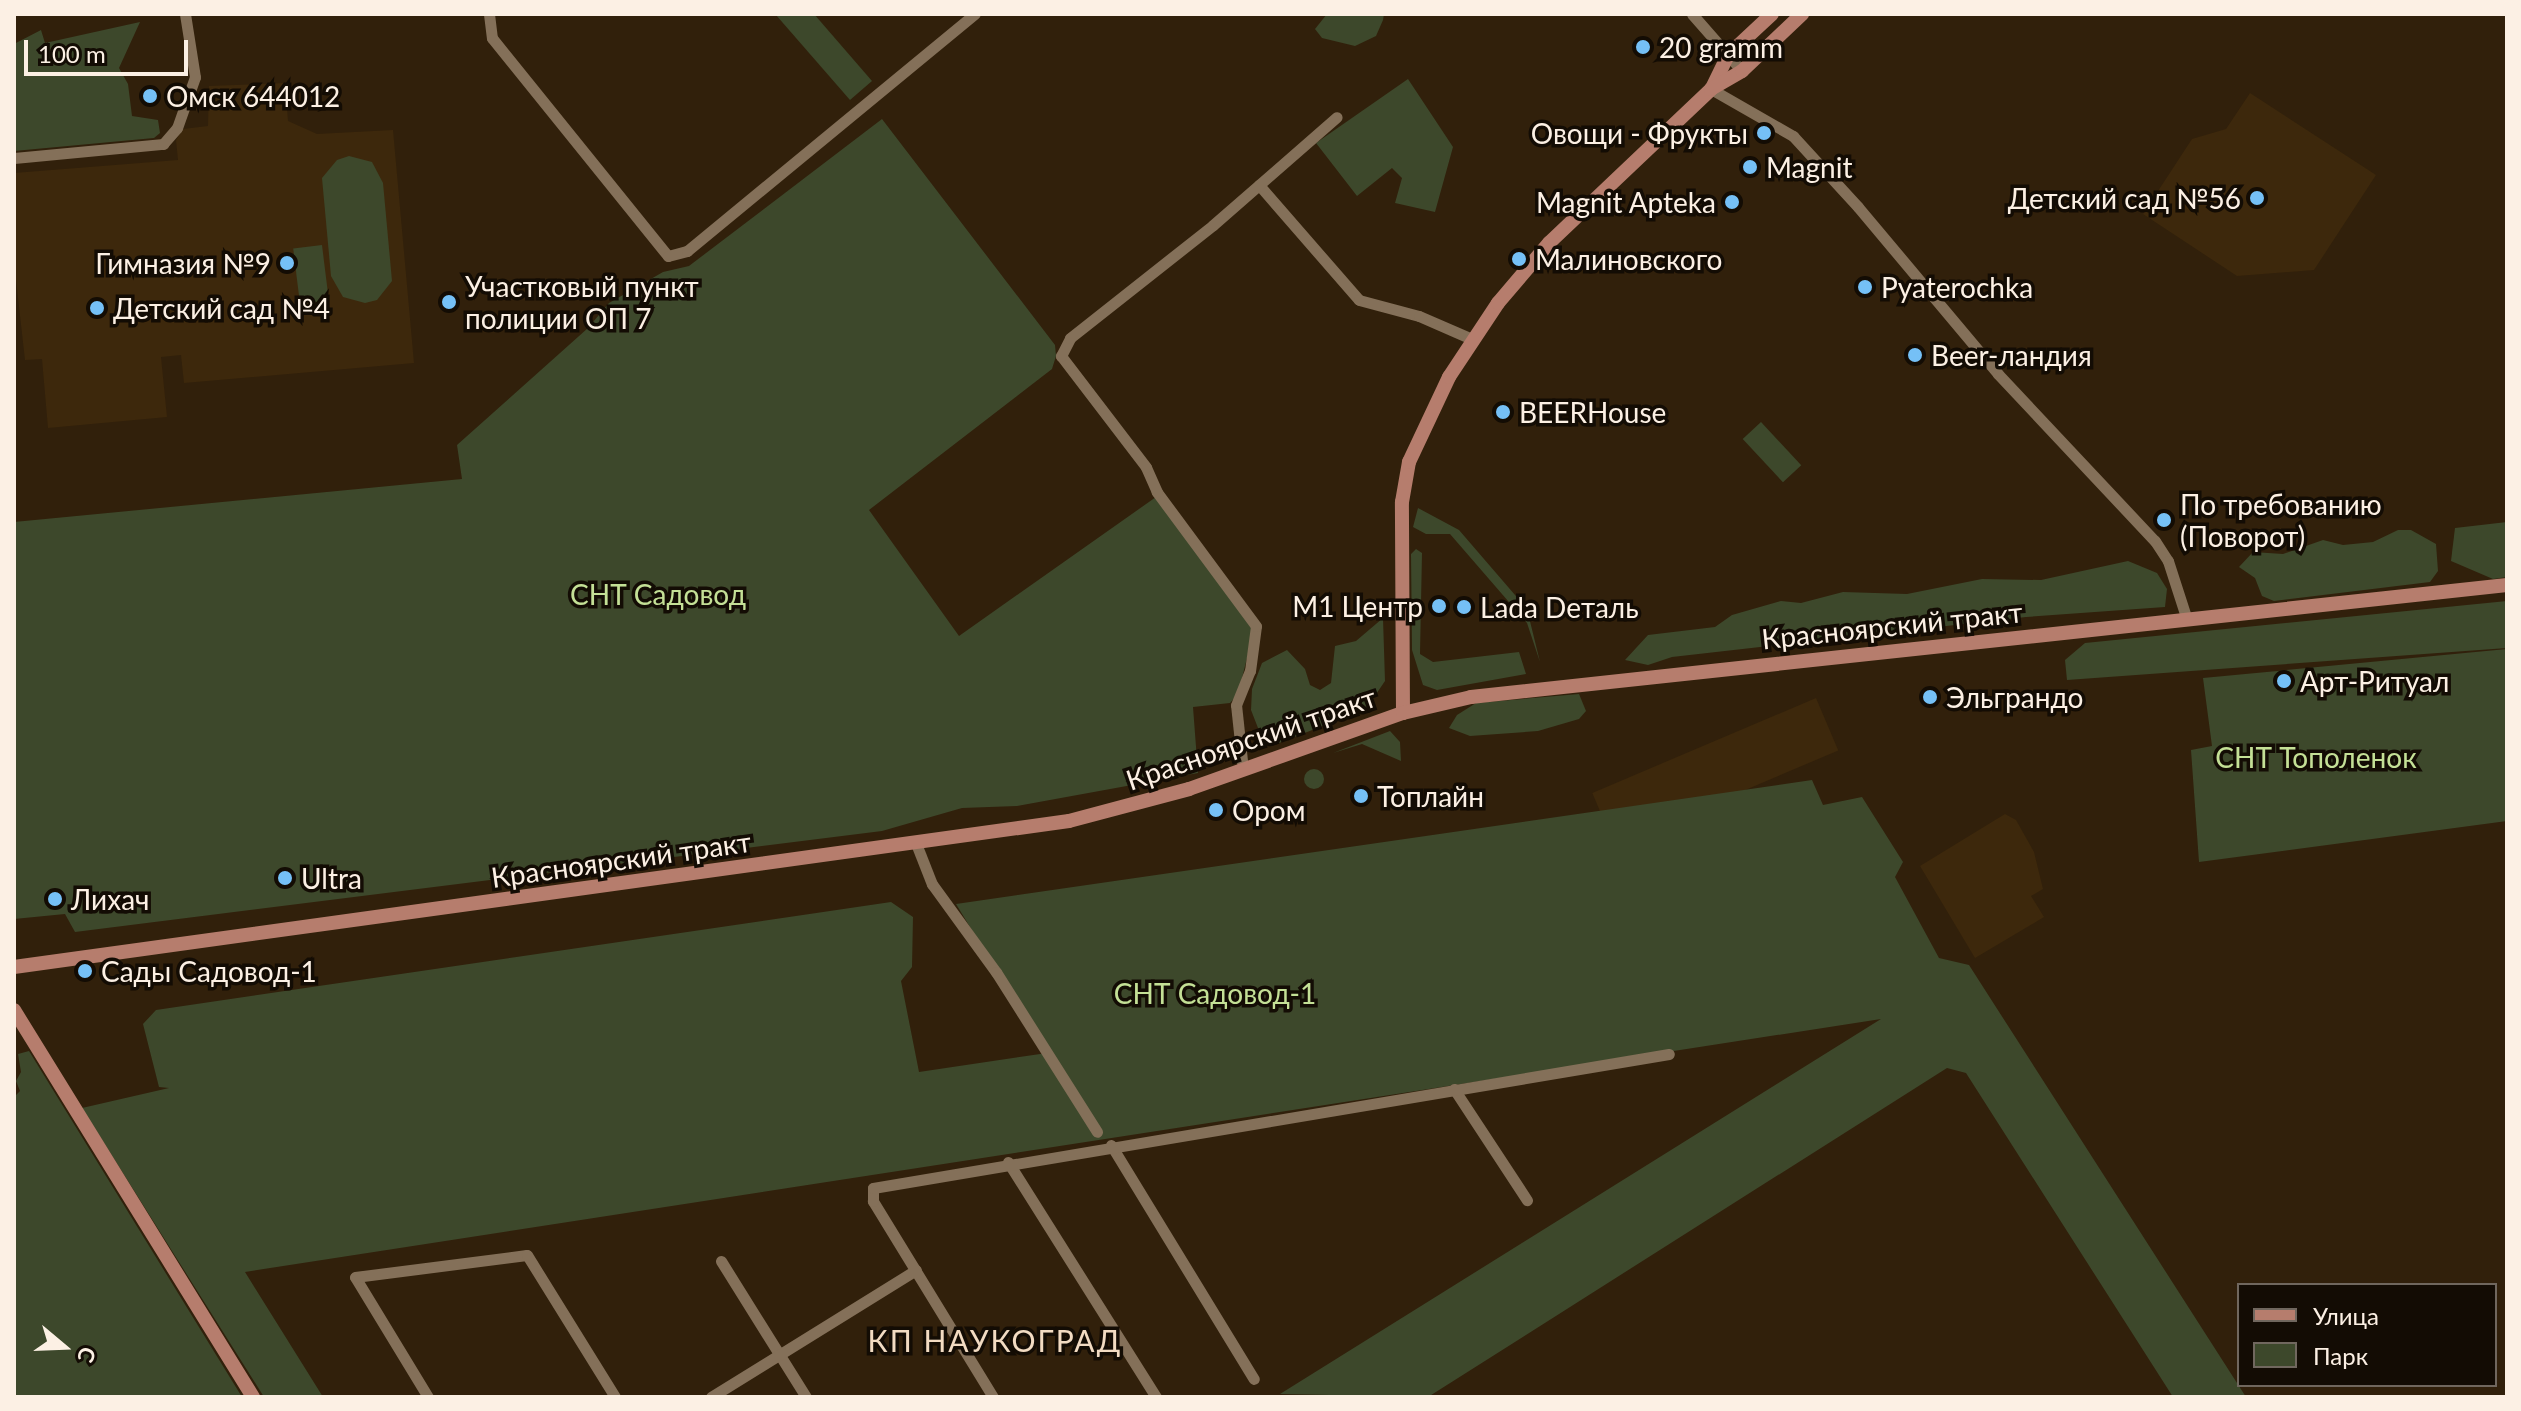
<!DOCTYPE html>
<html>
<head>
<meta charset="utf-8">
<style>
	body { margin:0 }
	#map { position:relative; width:2521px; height:1411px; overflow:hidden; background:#31200b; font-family:Lato,sans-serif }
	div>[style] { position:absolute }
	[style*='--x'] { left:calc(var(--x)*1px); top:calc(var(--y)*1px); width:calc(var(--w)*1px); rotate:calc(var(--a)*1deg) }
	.built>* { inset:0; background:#3d280c; transform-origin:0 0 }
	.green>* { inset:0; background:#3d482b; transform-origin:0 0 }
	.round { border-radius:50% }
	.minor>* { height:11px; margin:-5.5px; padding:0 5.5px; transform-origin:5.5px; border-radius:5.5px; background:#847059 }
	.major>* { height:14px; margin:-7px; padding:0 7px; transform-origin:7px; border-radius:7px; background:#b67d6d }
	.dots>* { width:22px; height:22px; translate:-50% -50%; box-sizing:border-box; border:4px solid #130c04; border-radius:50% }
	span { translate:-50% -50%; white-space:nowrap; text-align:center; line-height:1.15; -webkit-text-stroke:7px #130c04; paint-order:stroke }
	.poi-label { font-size:28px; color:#fcf0e4 }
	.left { translate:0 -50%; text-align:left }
	.right { translate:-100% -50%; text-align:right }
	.park-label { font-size:28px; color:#c4e096 }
	.street-label { font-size:28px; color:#fcf0e4 }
	.neighbourhood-label { font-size:30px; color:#f2dbc2; letter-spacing:2px }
	.frame { position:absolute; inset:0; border:16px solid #fcf0e4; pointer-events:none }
	.legend { position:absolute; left:2237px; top:1283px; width:260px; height:104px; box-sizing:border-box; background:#130c04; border:2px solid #70675e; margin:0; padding:10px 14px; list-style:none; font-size:24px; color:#fcf0e4 }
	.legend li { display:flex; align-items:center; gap:16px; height:40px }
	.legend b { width:40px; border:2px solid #70675e }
	.north { position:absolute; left:24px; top:1307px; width:80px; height:80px; -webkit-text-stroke:6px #130c04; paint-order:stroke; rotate:109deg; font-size:22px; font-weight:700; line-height:32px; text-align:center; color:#fcf0e4 }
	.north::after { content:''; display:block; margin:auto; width:28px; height:36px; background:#fcf0e4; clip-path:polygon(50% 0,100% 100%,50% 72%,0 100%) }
	.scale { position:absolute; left:24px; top:40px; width:164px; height:36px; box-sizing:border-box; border:4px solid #fcf0e4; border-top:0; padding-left:10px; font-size:24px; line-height:28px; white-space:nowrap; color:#fcf0e4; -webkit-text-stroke:6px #130c04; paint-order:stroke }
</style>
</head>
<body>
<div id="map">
	<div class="built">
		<i style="clip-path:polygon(285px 83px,288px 121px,317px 134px,393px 130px,414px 363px,184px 383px,181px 355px,161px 357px,167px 417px,48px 428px,42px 359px,25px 360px,14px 262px,14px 173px,178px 160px,176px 140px,183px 129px,208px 126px,209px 86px)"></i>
		<i style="clip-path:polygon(2250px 93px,2376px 175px,2314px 270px,2237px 276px,2143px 214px,2192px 139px,2226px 129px)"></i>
		<i style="left:1816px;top:698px;width:57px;height:243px;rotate:67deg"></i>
		<i style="clip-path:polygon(2005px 814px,2016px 820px,2034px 852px,2043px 889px,2031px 896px,2044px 917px,1975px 958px,1920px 866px)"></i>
	</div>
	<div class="green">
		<i style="clip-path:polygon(814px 14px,872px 81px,850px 100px,776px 15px)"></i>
		<i style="clip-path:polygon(1327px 14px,1384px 14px,1383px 20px,1376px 36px,1355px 46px,1322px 38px,1315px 29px)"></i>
		<i style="clip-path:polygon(140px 22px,119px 68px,128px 84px,132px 116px,158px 120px,160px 133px,154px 138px,14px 151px,14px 44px,41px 30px,45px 43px)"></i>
		<i style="clip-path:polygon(1408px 79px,1453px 147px,1435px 212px,1395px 203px,1402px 178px,1392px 168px,1357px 196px,1316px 143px)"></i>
		<i style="clip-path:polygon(882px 119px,1055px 345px,1056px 356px,1052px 369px,869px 510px,959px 636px,1156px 497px,1254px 630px,1238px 694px,1230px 703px,1193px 707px,1198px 773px,1017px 806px,962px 808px,882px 831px,75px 932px,65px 914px,14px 919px,14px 522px,462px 479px,457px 445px,588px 328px,609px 303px,663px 272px,689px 266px)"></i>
		<i style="clip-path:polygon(349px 156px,372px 162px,383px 183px,392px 281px,377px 300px,365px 303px,343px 297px,331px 276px,322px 178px,337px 160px)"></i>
		<i style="left:322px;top:245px;width:56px;height:29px;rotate:83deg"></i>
		<i style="left:1761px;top:422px;width:59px;height:25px;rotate:47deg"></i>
		<i style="clip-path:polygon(1418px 508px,1459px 530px,1527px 609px,1540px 662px,1527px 623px,1450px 534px,1426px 534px,1413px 527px)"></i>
		<i style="clip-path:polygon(2507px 522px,2507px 577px,2493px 579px,2451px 561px,2455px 528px)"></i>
		<i style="clip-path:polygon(2398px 530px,2411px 530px,2436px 544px,2438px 571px,2430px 582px,2274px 601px,2262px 596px,2255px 578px,2239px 567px,2253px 552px,2283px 554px,2323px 540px,2343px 545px,2373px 542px)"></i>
		<i style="clip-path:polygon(1416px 549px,1422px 553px,1420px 654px,1433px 662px,1519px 652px,1526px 674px,1437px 690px,1423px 685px,1412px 650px,1411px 554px)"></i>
		<i style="clip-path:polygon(2128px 561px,2157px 573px,2167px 589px,2165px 607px,2026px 617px,1672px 657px,1648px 665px,1625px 660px,1648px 635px,1715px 627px,1732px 615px,1781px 601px,1801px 603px,1843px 592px,1907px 594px,1982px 579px,2041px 580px)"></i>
		<i style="clip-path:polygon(2507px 601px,2507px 648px,2067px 680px,2065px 660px,2085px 643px)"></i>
		<i style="clip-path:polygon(1383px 618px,1385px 681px,1366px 709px,1279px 743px,1258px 728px,1251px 710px,1252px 689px,1262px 663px,1287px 650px,1305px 669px,1310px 685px,1320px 690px,1331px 683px,1335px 646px,1356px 641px)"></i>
		<i style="clip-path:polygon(2507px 649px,2507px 821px,2199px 862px,2191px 750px,2212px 746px,2203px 678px)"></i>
		<i style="clip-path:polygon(1579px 694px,1586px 711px,1579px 719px,1538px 731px,1470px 736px,1449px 728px,1457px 715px,1476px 703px)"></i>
		<i style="clip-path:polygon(1390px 731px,1400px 742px,1401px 761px,1362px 744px,1333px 753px)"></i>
		<i class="round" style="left:1304px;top:769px;width:20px;height:20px"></i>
		<i style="clip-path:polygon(1812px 780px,1823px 805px,1862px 797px,1903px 862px,1895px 877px,1939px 958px,1969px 965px,2246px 1397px,2173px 1397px,1966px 1073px,1947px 1068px,1428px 1397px,1280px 1394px,1881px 1019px,245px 1272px,323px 1397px,264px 1397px,82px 1108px,169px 1088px,159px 1087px,143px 1024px,156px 1010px,891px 902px,913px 917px,912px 967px,901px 981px,919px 1072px,1047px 1053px,956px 904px)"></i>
		<i style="clip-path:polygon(29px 1051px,242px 1397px,14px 1397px,14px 1097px,20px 1091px,16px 1081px,21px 1072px,18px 1054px)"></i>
	</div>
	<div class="minor">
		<i style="--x:489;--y:14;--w:24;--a:83"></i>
		<i style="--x:492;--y:38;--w:280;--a:51.1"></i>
		<i style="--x:668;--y:256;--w:20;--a:-15"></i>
		<i style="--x:687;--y:251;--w:373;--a:-39.5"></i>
		<i style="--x:1692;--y:14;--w:76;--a:48.7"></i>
		<i style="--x:1711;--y:89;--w:95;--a:29.8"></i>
		<i style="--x:1793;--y:136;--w:96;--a:47.5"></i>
		<i style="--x:1858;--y:207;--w:218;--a:50"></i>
		<i style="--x:1998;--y:374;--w:229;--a:46.8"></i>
		<i style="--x:2155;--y:541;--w:24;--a:57"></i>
		<i style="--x:2168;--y:561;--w:62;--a:72.1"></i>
		<i style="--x:14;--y:158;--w:150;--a:-5.4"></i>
		<i style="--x:163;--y:144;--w:21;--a:-49"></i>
		<i style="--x:177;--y:128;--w:54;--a:-70.6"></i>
		<i style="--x:195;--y:77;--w:64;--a:-99"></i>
		<i style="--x:1259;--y:185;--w:152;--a:49"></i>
		<i style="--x:1359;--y:300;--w:62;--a:14.9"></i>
		<i style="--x:1419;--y:316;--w:58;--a:23.5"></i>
		<i style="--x:1243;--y:770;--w:65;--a:-96.1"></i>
		<i style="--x:1236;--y:705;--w:37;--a:-68"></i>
		<i style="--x:1250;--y:671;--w:45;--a:-82.4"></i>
		<i style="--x:1256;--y:626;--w:167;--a:-126.5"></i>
		<i style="--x:1157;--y:492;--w:27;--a:-114"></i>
		<i style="--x:1146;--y:467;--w:140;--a:-127.4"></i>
		<i style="--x:1061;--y:356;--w:20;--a:-63"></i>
		<i style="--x:1070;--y:338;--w:182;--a:-38.3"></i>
		<i style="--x:1213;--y:225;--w:164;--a:-41.1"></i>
		<i style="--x:917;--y:846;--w:41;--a:68.5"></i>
		<i style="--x:932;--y:884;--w:109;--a:54"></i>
		<i style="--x:996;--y:972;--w:189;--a:57.7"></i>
		<i style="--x:1454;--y:1089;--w:133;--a:56.7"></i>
		<i style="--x:1111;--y:1145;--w:274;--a:58.6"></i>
		<i style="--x:1008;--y:1162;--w:278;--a:57.8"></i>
		<i style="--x:721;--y:1261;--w:160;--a:58"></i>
		<i style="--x:428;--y:1397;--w:140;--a:-121.3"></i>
		<i style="--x:355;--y:1277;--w:173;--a:-7.3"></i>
		<i style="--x:527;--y:1255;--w:167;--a:58.2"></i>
		<i style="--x:711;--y:1397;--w:241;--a:-31.8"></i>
		<i style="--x:993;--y:1397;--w:230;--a:-121.5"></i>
		<i style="--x:873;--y:1201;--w:13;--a:-90"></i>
		<i style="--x:873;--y:1188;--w:807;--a:-9.56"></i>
	</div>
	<div class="major">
		<i style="--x:1712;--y:88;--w:37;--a:-64"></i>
		<i style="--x:1728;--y:55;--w:60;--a:-43"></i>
		<i style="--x:1403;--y:713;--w:211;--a:-90.3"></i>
		<i style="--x:1402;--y:502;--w:41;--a:-80.1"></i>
		<i style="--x:1409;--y:462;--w:94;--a:-64.8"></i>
		<i style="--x:1449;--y:377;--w:89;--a:-56.5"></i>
		<i style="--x:1498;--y:303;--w:79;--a:-49.6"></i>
		<i style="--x:1549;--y:243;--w:224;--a:-43.5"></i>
		<i style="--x:1711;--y:89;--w:36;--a:-30"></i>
		<i style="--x:1742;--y:71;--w:83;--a:-43.5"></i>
		<i style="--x:14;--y:967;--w:1065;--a:-7.88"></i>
		<i style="--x:1069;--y:821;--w:124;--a:-14.9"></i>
		<i style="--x:1189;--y:789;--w:227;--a:-19.6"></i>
		<i style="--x:1403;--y:713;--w:70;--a:-13.2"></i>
		<i style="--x:1471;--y:697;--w:1042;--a:-6.17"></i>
		<i style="--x:14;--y:1010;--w:455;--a:58.3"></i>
	</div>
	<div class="dots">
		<i style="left:1643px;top:47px;background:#75c0f6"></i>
		<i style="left:150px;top:96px;background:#75c0f6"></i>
		<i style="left:1764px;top:133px;background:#75c0f6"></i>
		<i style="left:1750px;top:167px;background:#75c0f6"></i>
		<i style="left:2257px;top:198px;background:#75c0f6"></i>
		<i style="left:1732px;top:202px;background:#75c0f6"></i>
		<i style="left:1519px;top:259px;background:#75c0f6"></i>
		<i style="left:287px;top:263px;background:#75c0f6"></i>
		<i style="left:1865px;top:287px;background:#75c0f6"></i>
		<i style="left:449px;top:302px;background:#75c0f6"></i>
		<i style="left:97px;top:308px;background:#75c0f6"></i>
		<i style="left:1915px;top:355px;background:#75c0f6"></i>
		<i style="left:1503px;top:412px;background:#75c0f6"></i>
		<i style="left:2164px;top:520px;background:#75c0f6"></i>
		<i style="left:1439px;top:606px;background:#75c0f6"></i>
		<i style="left:1464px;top:607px;background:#75c0f6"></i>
		<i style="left:2284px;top:681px;background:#75c0f6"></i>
		<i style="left:1930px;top:697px;background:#75c0f6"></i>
		<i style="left:1361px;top:796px;background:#75c0f6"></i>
		<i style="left:1216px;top:810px;background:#75c0f6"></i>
		<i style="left:285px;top:878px;background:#75c0f6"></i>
		<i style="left:55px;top:899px;background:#75c0f6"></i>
		<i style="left:85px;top:971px;background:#75c0f6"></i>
	</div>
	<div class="poi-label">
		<span class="left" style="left:1659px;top:47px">20 gramm</span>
		<span class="left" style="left:166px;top:96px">Омск 644012</span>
		<span class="right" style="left:1748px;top:133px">Овощи - Фрукты</span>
		<span class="left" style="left:1766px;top:167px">Magnit</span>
		<span class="right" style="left:2241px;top:198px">Детский сад №56</span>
		<span class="right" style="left:1716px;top:202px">Magnit Apteka</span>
		<span class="left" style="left:1535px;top:259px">Малиновского</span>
		<span class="right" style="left:271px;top:263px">Гимназия №9</span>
		<span class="left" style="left:465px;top:302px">Участковый пункт<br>полиции ОП 7</span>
		<span class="left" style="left:1881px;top:287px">Pyaterochka</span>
		<span class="left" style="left:113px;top:308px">Детский сад №4</span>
		<span class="left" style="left:1931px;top:355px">Beer-ландия</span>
		<span class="left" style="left:1519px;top:412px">BEERHouse</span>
		<span class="left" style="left:2180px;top:520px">По требованию<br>(Поворот)</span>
		<span class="right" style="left:1423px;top:606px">М1 Центр</span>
		<span class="left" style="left:1480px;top:607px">Lada Dеталь</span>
		<span class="left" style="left:2300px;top:681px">Арт-Ритуал</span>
		<span class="left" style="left:1946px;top:697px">Эльграндо</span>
		<span class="left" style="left:1377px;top:796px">Топлайн</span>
		<span class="left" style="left:1232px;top:810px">Ором</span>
		<span class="left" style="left:301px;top:878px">Ultra</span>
		<span class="left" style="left:71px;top:899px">Лихач</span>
		<span class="left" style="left:101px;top:971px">Сады Садовод-1</span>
	</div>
	<div class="park-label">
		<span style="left:658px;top:594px">СНТ Садовод</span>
		<span style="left:2316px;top:757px">СНТ Тополенок</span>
		<span style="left:1215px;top:993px">СНТ Садовод-1</span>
	</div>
	<div class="street-label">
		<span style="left:1892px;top:625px;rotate:-6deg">Красноярский тракт</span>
		<span style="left:1251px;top:738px;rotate:-19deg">Красноярский тракт</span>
		<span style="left:621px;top:859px;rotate:-8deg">Красноярский тракт</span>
	</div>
	<div class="neighbourhood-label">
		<span style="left:995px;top:1340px">КП НАУКОГРАД</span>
	</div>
	<div class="frame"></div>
	<ul class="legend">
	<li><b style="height:10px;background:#b67d6d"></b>Улица</li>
	<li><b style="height:22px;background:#3d482b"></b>Парк</li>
	</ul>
	<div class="north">С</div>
	<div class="scale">100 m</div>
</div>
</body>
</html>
